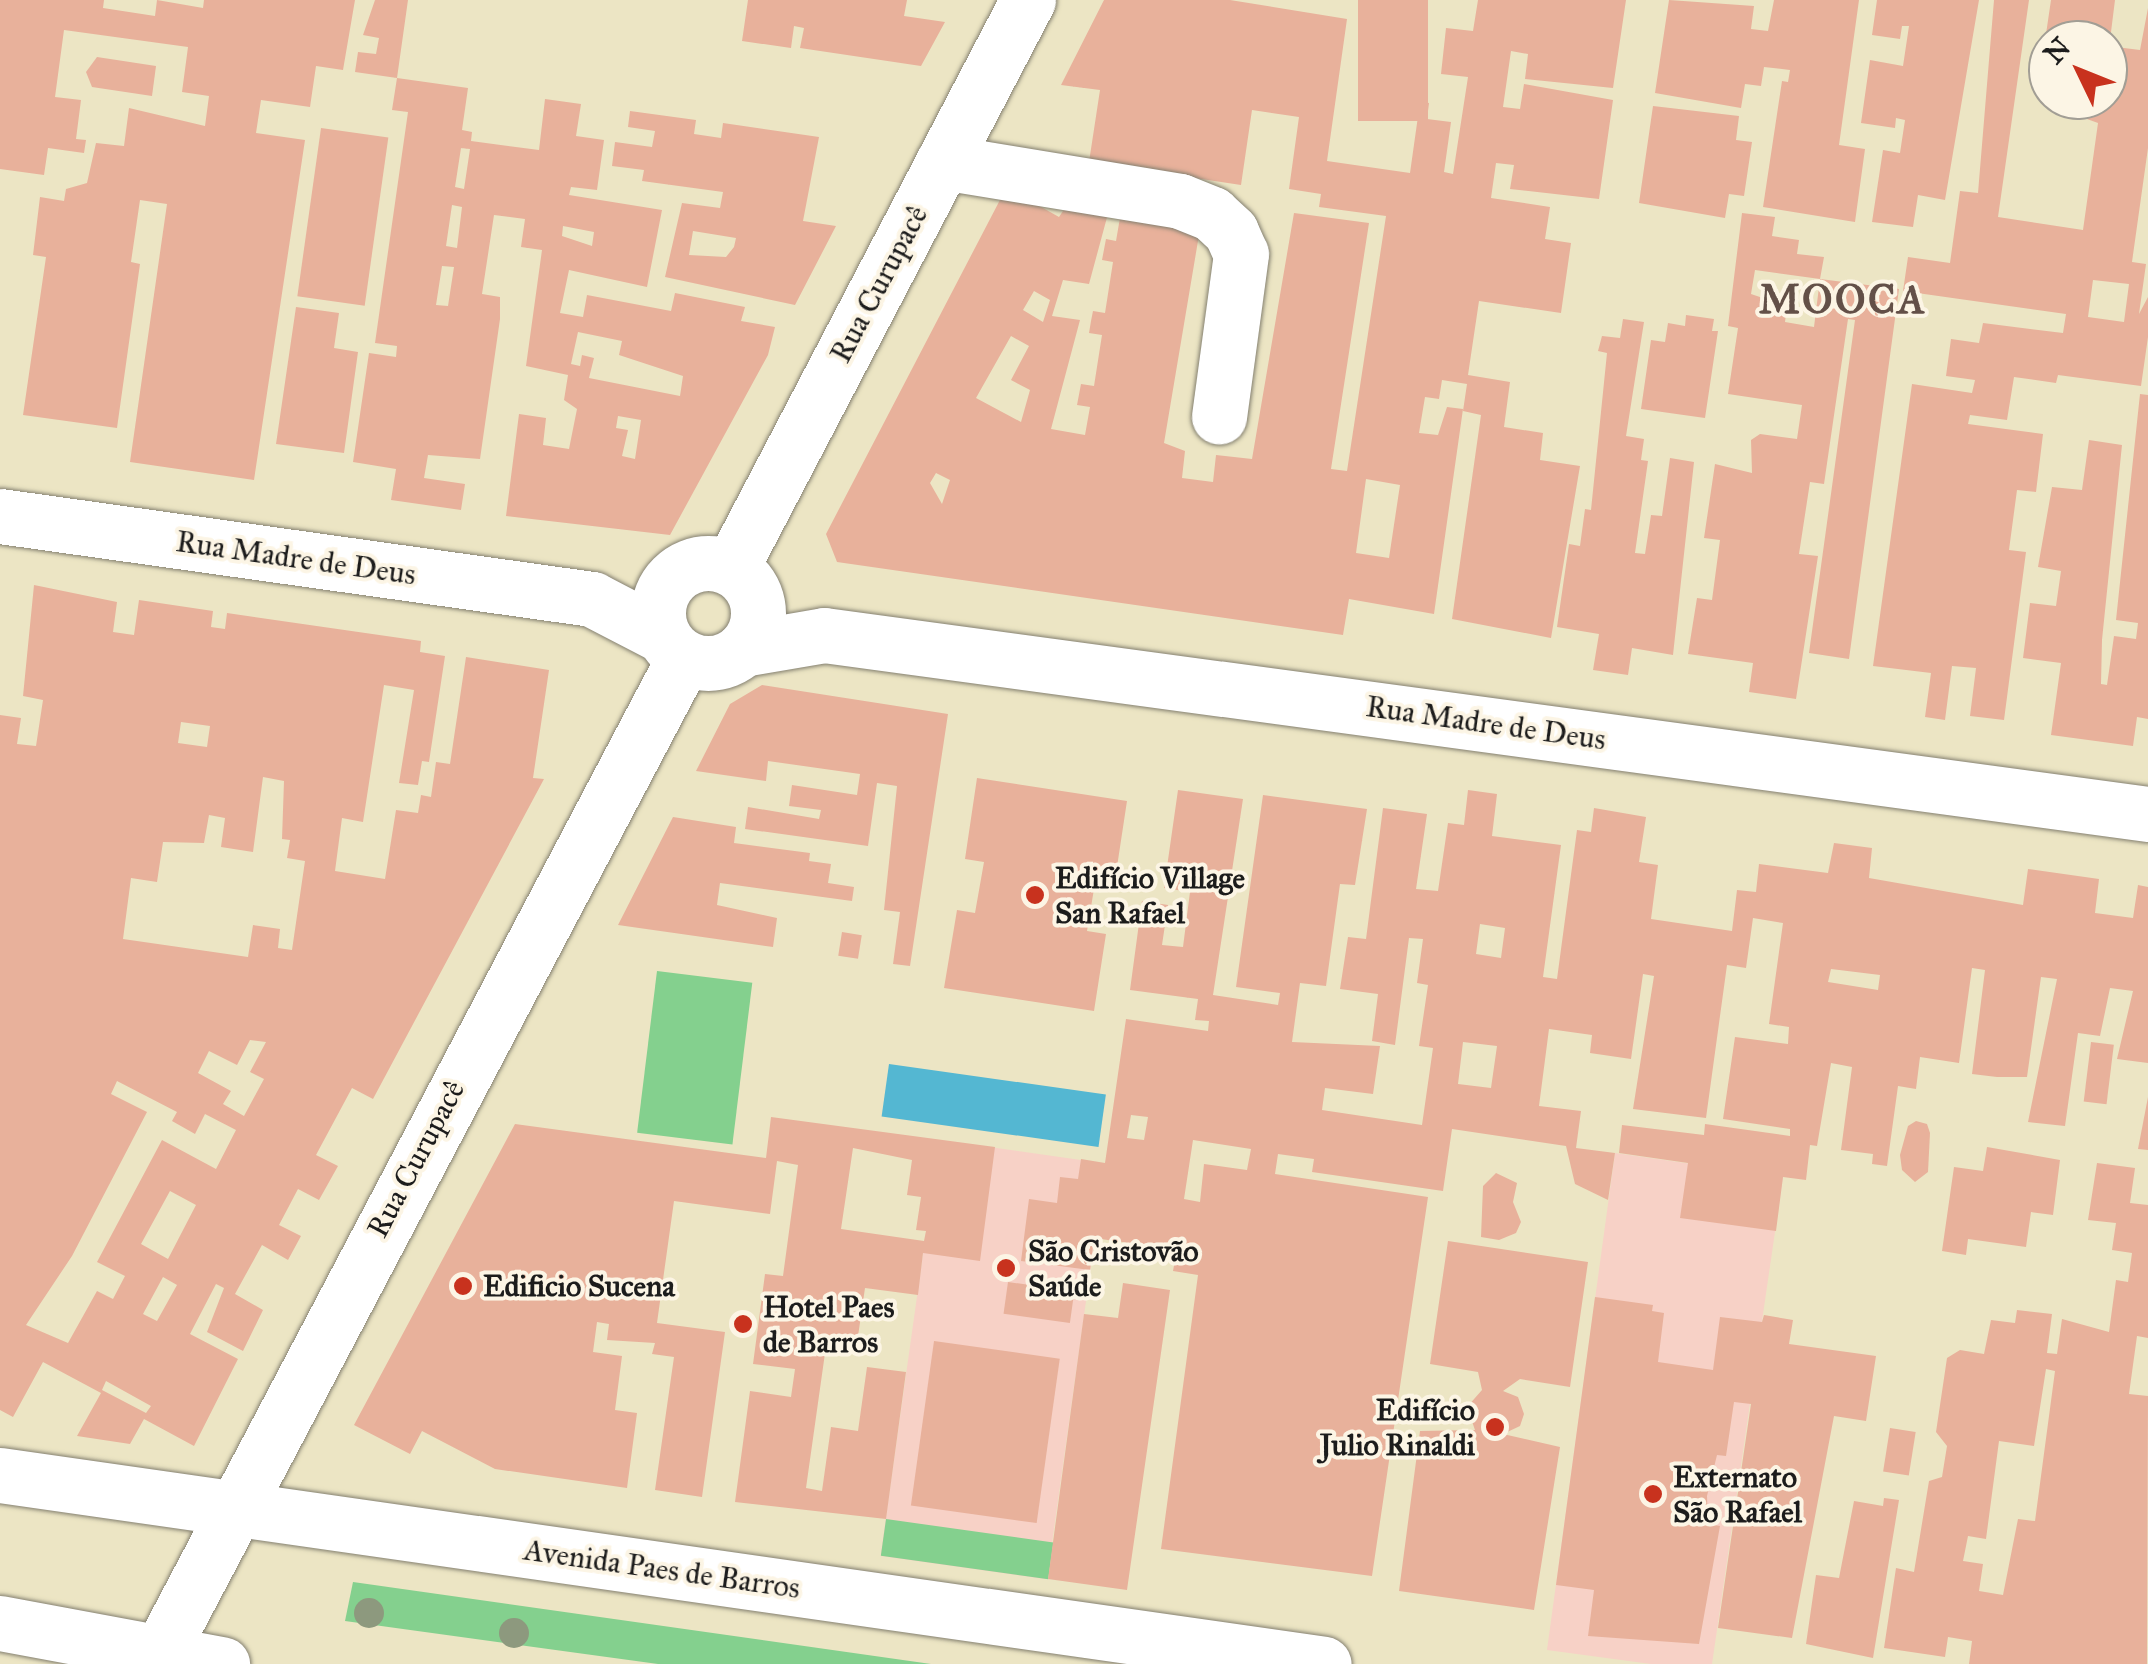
<!DOCTYPE html>
<html>
<head>
<meta charset="utf-8">
<style>
	body { margin:0 }
	#map { position:relative; width:2148px; height:1664px; overflow:hidden; background:#ece5c4; font-family:"IM FELL Great Primer",serif }
	div>[style] { position:absolute }
	[style*='--x'] { left:calc(var(--x)*1px); top:calc(var(--y)*1px); width:calc(var(--w)*1px); rotate:calc(var(--a)*1deg) }
	.built>* { inset:0; background:#f7d1c6; transform-origin:0 0 }
	.green>* { inset:0; background:#84d08e; transform-origin:0 0 }
	.water>* { inset:0; background:#54b7d2; transform-origin:0 0 }
	.building>* { inset:0; background:#e8b19b; transform-origin:0 0 }
	.roads { filter:drop-shadow(0 0 2px #848070) drop-shadow(0 0 2px #848070) }
	.minor>* { height:55px; margin:-27.5px; padding:0 27.5px; transform-origin:27.5px; border-radius:27.5px; background:#fff }
	.minor>.ring { margin:-27.5px; padding:0; box-sizing:content-box; background:none; border:55px solid #fff; border-radius:50% }
	.primary>* { height:55px; margin:-27.5px; padding:0 27.5px; transform-origin:27.5px; border-radius:27.5px; background:#fff }
	.trees>* { width:30px; height:30px; margin:-15px; border-radius:50%; background:#8d997e }
	.dots>* { width:28px; height:28px; translate:-50% -50%; box-sizing:border-box; border:5px solid #fcf5e5; border-radius:50% }
	span { translate:-50% -50%; white-space:nowrap; text-align:center; line-height:1.15; -webkit-text-stroke:8px #fcf5e5; paint-order:stroke }
	.street-label { font-size:30px; color:#1c1c1c }
	.poi-label { font-size:30px; color:#1c1c1c; font-weight:700 }
	.left { translate:0 -50%; text-align:left }
	.right { translate:-100% -50%; text-align:right }
	.district-label { font-size:40px; color:#635048; font-weight:700; letter-spacing:2.5px }
	.north { position:absolute; left:2028px; top:20px; width:100px; height:100px; box-sizing:border-box; background:#fcf5e5; border:2px solid #a29e95; border-radius:50%; rotate:313deg; font-size:28px; font-weight:700; line-height:40px; text-align:center; color:#1c1c1c }
	.north::after { content:''; display:block; margin:auto; width:35px; height:45px; background:#c8321e; clip-path:polygon(50% 0,100% 100%,50% 72%,0 100%) }
</style>
</head>
<body>
<div id="map">
	<div class="built">
		<i style="left:939px;top:1140px;width:168px;height:420px;rotate:8deg"></i>
		<i style="clip-path:polygon(1615px 1153px,1783px 1177px,1712px 1664px,1651px 1664px,1547px 1650px)"></i>
	</div>
	<div class="green">
		<i style="left:657px;top:971px;width:96px;height:163px;rotate:7deg"></i>
		<i style="left:886px;top:1519px;width:169px;height:37px;rotate:8deg"></i>
		<i style="clip-path:polygon(353px 1582px,931px 1664px,658px 1664px,345px 1621px)"></i>
	</div>
	<div class="water">
		<i style="left:889px;top:1064px;width:219px;height:53px;rotate:8deg"></i>
	</div>
	<div class="building">
		<i style="clip-path:polygon(0 0,104px 0,103px 8px,155px 16px,157px 0,203px 8px,204px 0,355px 0,343px 70px,316px 66px,310px 107px,261px 100px,256px 133px,305px 140px,254px 480px,130px 462px,167px 204px,140px 200px,131px 262px,140px 264px,117px 428px,23px 415px,46px 257px,33px 255px,40px 197px,64px 201px,66px 189px,87px 183px,96px 143px,124px 146px,129px 108px,205px 126px,209px 96px,182px 92px,188px 47px,64px 30px,55px 97px,81px 100px,76px 139px,86px 140px,84px 153px,48px 148px,44px 175px,0 169px)"></i>
		<i style="clip-path:polygon(evenodd,375px 0,408px 0,397px 78px,468px 88px,462px 130px,472px 132px,471px 141px,539px 150px,545px 99px,581px 104px,576px 136px,604px 140px,597px 190px,571px 187px,569px 195px,662px 210px,647px 287px,569px 270px,560px 313px,583px 317px,587px 295px,671px 311px,675px 293px,745px 307px,741px 321px,775px 327px,768px 355px,670px 535px,506px 516px,519px 414px,546px 418px,543px 445px,569px 449px,577px 409px,564px 400px,568px 375px,526px 366px,542px 250px,521px 247px,525px 219px,494px 215px,482px 294px,500px 297px,500px 319px,480px 459px,428px 455px,424px 478px,465px 484px,461px 510px,391px 500px,396px 469px,353px 462px,369px 353px,396px 357px,397px 346px,375px 343px,408px 112px,392px 110px,397px 78px,355px 72px,358px 52px,376px 54px,379px 38px,363px 35px,375px 0,461px 148px,470px 149px,464px 189px,455px 187px,461px 148px,375px 0,452px 205px,462px 207px,457px 248px,446px 246px,452px 205px,375px 0,563px 226px,594px 232px,592px 246px,562px 236px,563px 226px,375px 0,442px 266px,454px 267px,448px 306px,436px 305px,442px 266px,375px 0,578px 332px,622px 341px,619px 355px,683px 376px,680px 396px,589px 378px,594px 358px,582px 355px,580px 366px,571px 364px,578px 332px,375px 0,618px 416px,641px 420px,635px 459px,622px 456px,628px 430px,616px 428px,618px 416px)"></i>
		<i style="clip-path:polygon(748px 0,907px 0,904px 16px,945px 22px,921px 66px,800px 48px,804px 28px,794px 26px,791px 48px,742px 41px)"></i>
		<i style="clip-path:polygon(evenodd,1104px 0,1230px 0,1347px 19px,1327px 161px,1410px 173px,1420px 102px,1429px 103px,1427px 119px,1451px 122px,1444px 172px,1453px 174px,1468px 77px,1441px 74px,1446px 28px,1473px 31px,1478px 0,1626px 0,1613px 88px,1525px 79px,1528px 54px,1511px 51px,1503px 107px,1520px 109px,1524px 84px,1613px 100px,1599px 199px,1510px 189px,1514px 165px,1496px 163px,1491px 198px,1550px 207px,1545px 239px,1571px 243px,1561px 313px,1479px 301px,1468px 375px,1510px 382px,1504px 427px,1543px 433px,1540px 460px,1580px 466px,1551px 638px,1452px 619px,1481px 415px,1463px 411px,1467px 384px,1442px 380px,1439px 399px,1425px 397px,1419px 433px,1438px 435px,1447px 407px,1463px 409px,1434px 614px,1349px 599px,1343px 635px,837px 562px,826px 534px,1001px 198px,1027px 199px,1059px 217px,1067px 205px,1109px 210px,1089px 284px,1063px 280px,1052px 316px,1080px 320px,1051px 429px,1085px 435px,1090px 407px,1077px 405px,1081px 384px,1094px 386px,1102px 335px,1089px 333px,1091px 321px,1093px 311px,1105px 313px,1113px 262px,1102px 260px,1106px 239px,1116px 241px,1121px 212px,1200px 229px,1164px 443px,1185px 451px,1182px 478px,1213px 482px,1216px 455px,1252px 459px,1294px 213px,1369px 223px,1331px 469px,1347px 471px,1386px 216px,1319px 207px,1321px 194px,1289px 189px,1299px 117px,1252px 110px,1241px 185px,1089px 162px,1100px 90px,1061px 85px,1104px 0,1034px 291px,1050px 300px,1043px 322px,1023px 310px,1034px 291px,1104px 0,1011px 336px,1029px 346px,1011px 380px,1030px 390px,1021px 422px,976px 398px,1011px 336px,1104px 0,936px 473px,950px 480px,942px 504px,930px 483px,936px 473px,1104px 0,1366px 479px,1400px 485px,1389px 558px,1356px 553px,1366px 479px)"></i>
		<i style="left:1358px;top:0;width:70px;height:121px"></i>
		<i style="clip-path:polygon(1669px 0,1754px 6px,1751px 29px,1768px 31px,1774px 0,1859px 0,1839px 145px,1865px 149px,1855px 222px,1763px 207px,1782px 81px,1788px 82px,1790px 70px,1764px 67px,1761px 86px,1745px 84px,1741px 108px,1655px 93px)"></i>
		<i style="clip-path:polygon(1877px 0,1979px 0,1945px 200px,1918px 195px,1913px 227px,1872px 222px,1883px 150px,1900px 153px,1905px 120px,1896px 118px,1895px 128px,1861px 123px,1870px 60px,1903px 66px,1909px 26px,1902px 26px,1900px 39px,1872px 35px)"></i>
		<i style="clip-path:polygon(evenodd,1994px 0,2029px 0,1998px 217px,2083px 230px,2098px 123px,2062px 110px,2063px 100px,2108px 100px,2108px 46px,2140px 50px,2148px 8px,2148px 148px,2132px 262px,2146px 264px,2139px 314px,2148px 297px,2148px 337px,2141px 386px,2058px 375px,2056px 383px,2014px 377px,2007px 420px,1970px 415px,1968px 424px,2043px 434px,2036px 492px,2017px 490px,2009px 550px,2026px 552px,2004px 720px,1970px 716px,1976px 668px,1952px 666px,1945px 720px,1925px 717px,1931px 673px,1873px 666px,1912px 384px,1972px 393px,1975px 380px,1946px 376px,1951px 339px,1979px 343px,1983px 323px,2063px 333px,2066px 314px,1903px 291px,1908px 257px,1950px 263px,1960px 191px,1978px 193px,1994px 0,2093px 280px,2129px 284px,2124px 322px,2088px 317px,2093px 280px)"></i>
		<i style="clip-path:polygon(2051px 0,2115px 0,2110px 40px,2048px 40px,2048px 69px,2041px 68px)"></i>
		<i style="clip-path:polygon(97px 57px,156px 66px,152px 96px,92px 87px,86px 72px)"></i>
		<i style="clip-path:polygon(1653px 106px,1739px 116px,1736px 140px,1752px 142px,1744px 196px,1729px 194px,1725px 218px,1639px 203px)"></i>
		<i style="clip-path:polygon(evenodd,630px 111px,696px 120px,694px 134px,721px 138px,723px 123px,819px 137px,803px 221px,836px 226px,795px 305px,665px 277px,682px 203px,720px 208px,723px 192px,642px 181px,644px 170px,612px 166px,615px 142px,652px 147px,655px 131px,628px 127px,630px 111px,693px 231px,736px 238px,734px 247px,726px 257px,689px 255px,693px 231px)"></i>
		<i style="left:321px;top:128px;width:68px;height:170px;rotate:8deg"></i>
		<i style="clip-path:polygon(1742px 213px,1775px 217px,1772px 236px,1799px 240px,1797px 254px,1824px 257px,1820px 279px,1755px 270px,1751px 294px,1787px 306px,1785px 322px,1814px 327px,1820px 279px,1899px 289px,1849px 659px,1809px 653px,1855px 320px,1848px 319px,1824px 484px,1810px 482px,1799px 554px,1818px 556px,1796px 699px,1749px 692px,1753px 663px,1688px 654px,1697px 598px,1712px 600px,1720px 540px,1704px 538px,1715px 464px,1752px 473px,1751px 440px,1760px 434px,1797px 439px,1802px 405px,1728px 394px,1738px 328px,1728px 326px)"></i>
		<i style="clip-path:polygon(296px 307px,339px 313px,334px 348px,358px 352px,344px 453px,276px 444px)"></i>
		<i style="clip-path:polygon(1686px 315px,1714px 319px,1712px 331px,1718px 331px,1705px 418px,1641px 409px,1651px 340px,1665px 342px,1668px 323px,1685px 326px)"></i>
		<i style="clip-path:polygon(1623px 319px,1644px 322px,1626px 436px,1644px 439px,1641px 460px,1648px 461px,1635px 553px,1645px 554px,1651px 515px,1662px 516px,1670px 458px,1694px 462px,1673px 655px,1632px 648px,1628px 675px,1593px 670px,1599px 634px,1557px 627px,1569px 544px,1580px 546px,1585px 509px,1591px 510px,1607px 353px,1598px 351px,1602px 336px,1620px 338px)"></i>
		<i style="clip-path:polygon(2140px 394px,2148px 395px,2148px 719px,2137px 717px,2133px 746px,2051px 735px,2061px 663px,2023px 658px,2030px 603px,2056px 606px,2061px 571px,2038px 567px,2052px 487px,2082px 490px,2089px 440px,2122px 445px,2102px 640px,2101px 684px,2107px 685px,2114px 636px,2136px 639px,2138px 623px,2116px 620px)"></i>
		<i style="clip-path:polygon(evenodd,34px 585px,117px 602px,113px 632px,134px 635px,139px 600px,213px 611px,211px 627px,225px 629px,227px 613px,421px 641px,420px 652px,445px 656px,429px 762px,422px 761px,418px 785px,399px 783px,414px 690px,384px 685px,363px 822px,342px 818px,335px 871px,385px 879px,396px 810px,418px 813px,421px 795px,431px 797px,436px 762px,450px 764px,466px 657px,549px 670px,533px 778px,544px 779px,373px 1099px,352px 1088px,316px 1155px,338px 1166px,319px 1200px,298px 1189px,279px 1225px,301px 1236px,288px 1260px,262px 1245px,235px 1294px,263px 1310px,243px 1351px,207px 1332px,224px 1288px,216px 1284px,190px 1334px,238px 1359px,194px 1446px,144px 1419px,130px 1444px,77px 1436px,101px 1393px,43px 1362px,13px 1417px,0 1410px,0 715px,21px 718px,17px 744px,36px 746px,43px 700px,23px 696px,34px 585px,181px 722px,210px 726px,207px 747px,178px 743px,181px 722px,34px 585px,263px 777px,284px 781px,282px 839px,290px 840px,287px 858px,305px 861px,292px 950px,278px 948px,280px 929px,253px 925px,248px 957px,123px 939px,131px 878px,157px 882px,163px 842px,204px 843px,209px 815px,225px 818px,221px 847px,253px 852px,263px 777px,34px 585px,250px 1040px,266px 1042px,250px 1072px,264px 1079px,244px 1116px,223px 1104px,231px 1091px,198px 1073px,209px 1051px,237px 1065px,250px 1040px,34px 585px,117px 1081px,177px 1112px,172px 1121px,195px 1134px,205px 1114px,236px 1130px,216px 1169px,162px 1140px,97px 1262px,125px 1276px,113px 1299px,97px 1291px,68px 1343px,26px 1325px,72px 1256px,147px 1112px,111px 1094px,117px 1081px,34px 585px,170px 1191px,196px 1205px,168px 1259px,141px 1244px,170px 1191px,34px 585px,163px 1277px,177px 1285px,157px 1321px,143px 1314px,163px 1277px,34px 585px,106px 1381px,151px 1406px,146px 1413px,102px 1390px,106px 1381px)"></i>
		<i style="clip-path:polygon(762px 685px,948px 714px,910px 966px,893px 964px,900px 912px,884px 910px,897px 786px,877px 783px,868px 846px,745px 829px,748px 807px,819px 819px,821px 810px,789px 806px,792px 785px,857px 795px,860px 774px,768px 761px,766px 781px,696px 771px,730px 704px)"></i>
		<i style="clip-path:polygon(977px 778px,1127px 801px,1115px 880px,1096px 877px,1087px 931px,1106px 934px,1094px 1011px,944px 988px,957px 910px,975px 913px,984px 862px,965px 859px)"></i>
		<i style="clip-path:polygon(evenodd,1178px 790px,1243px 799px,1213px 995px,1278px 1005px,1280px 993px,1236px 987px,1263px 795px,1367px 809px,1355px 885px,1340px 884px,1326px 986px,1300px 983px,1292px 1042px,1380px 1046px,1373px 1094px,1325px 1088px,1322px 1110px,1422px 1125px,1433px 1048px,1419px 1046px,1428px 985px,1417px 983px,1423px 939px,1409px 938px,1395px 1045px,1372px 1041px,1378px 994px,1340px 989px,1348px 937px,1366px 939px,1383px 808px,1427px 814px,1416px 889px,1438px 891px,1448px 823px,1464px 825px,1468px 790px,1497px 794px,1492px 836px,1561px 845px,1543px 977px,1557px 979px,1577px 830px,1591px 832px,1594px 808px,1646px 817px,1639px 862px,1658px 865px,1651px 919px,1732px 931px,1737px 890px,1756px 892px,1759px 864px,1828px 873px,1834px 843px,1872px 848px,1869px 878px,2023px 905px,2028px 869px,2099px 879px,2095px 913px,2133px 918px,2138px 885px,2148px 887px,2148px 1063px,2117px 1059px,2133px 991px,2110px 988px,2100px 1036px,2078px 1033px,2065px 1126px,2028px 1122px,2057px 979px,2041px 977px,2027px 1077px,1997px 1077px,1972px 1074px,1985px 970px,1972px 968px,1959px 1063px,1920px 1057px,1916px 1089px,1898px 1086px,1887px 1166px,1872px 1164px,1873px 1154px,1841px 1150px,1852px 1067px,1831px 1063px,1817px 1146px,1810px 1145px,1806px 1180px,1783px 1177px,1776px 1231px,1680px 1218px,1688px 1163px,1619px 1153px,1622px 1125px,1704px 1135px,1705px 1124px,1790px 1136px,1790px 1129px,1723px 1119px,1735px 1037px,1788px 1044px,1789px 1027px,1769px 1024px,1783px 923px,1753px 918px,1746px 968px,1727px 965px,1706px 1118px,1633px 1109px,1654px 976px,1643px 974px,1631px 1059px,1590px 1053px,1592px 1035px,1549px 1029px,1539px 1106px,1581px 1111px,1576px 1148px,1615px 1153px,1608px 1200px,1575px 1184px,1566px 1146px,1452px 1129px,1443px 1191px,1312px 1172px,1314px 1159px,1278px 1154px,1275px 1174px,1428px 1197px,1372px 1576px,1161px 1549px,1198px 1275px,1173px 1271px,1177px 1250px,1094px 1238px,1090px 1270px,1021px 1261px,1029px 1199px,1057px 1203px,1060px 1177px,1078px 1179px,1081px 1159px,1105px 1163px,1126px 1019px,1208px 1031px,1209px 1021px,1195px 1020px,1198px 999px,1130px 990px,1142px 901px,1168px 905px,1162px 945px,1183px 947px,1190px 892px,1164px 888px,1178px 790px,1480px 924px,1505px 928px,1501px 958px,1476px 954px,1480px 924px,1178px 790px,1831px 969px,1880px 975px,1878px 990px,1828px 982px,1831px 969px,1178px 790px,1463px 1042px,1497px 1046px,1491px 1088px,1458px 1084px,1463px 1042px,1178px 790px,1131px 1115px,1148px 1117px,1144px 1140px,1127px 1138px,1131px 1115px,1178px 790px,1193px 1140px,1251px 1149px,1247px 1170px,1204px 1164px,1200px 1202px,1184px 1199px,1193px 1140px)"></i>
		<i style="clip-path:polygon(673px 817px,736px 827px,734px 843px,810px 853px,809px 861px,831px 864px,828px 883px,854px 887px,852px 901px,720px 883px,717px 905px,777px 918px,773px 947px,618px 925px)"></i>
		<i style="left:842px;top:932px;width:20px;height:24px;rotate:9deg"></i>
		<i style="left:2091px;top:1042px;width:23px;height:60px;rotate:7deg"></i>
		<i style="clip-path:polygon(2148px 1097px,2148px 1150px,2138px 1149px)"></i>
		<i style="clip-path:polygon(evenodd,771px 1117px,995px 1147px,980px 1261px,923px 1253px,918px 1295px,865px 1288px,857px 1343px,827px 1339px,806px 1488px,822px 1491px,831px 1427px,858px 1431px,867px 1367px,906px 1372px,886px 1519px,735px 1502px,750px 1391px,791px 1397px,795px 1369px,753px 1364px,765px 1274px,783px 1276px,798px 1165px,777px 1161px,770px 1214px,674px 1201px,657px 1323px,725px 1332px,702px 1497px,655px 1490px,674px 1357px,652px 1354px,655px 1343px,607px 1340px,609px 1324px,597px 1322px,593px 1352px,622px 1356px,615px 1410px,637px 1413px,627px 1488px,495px 1469px,422px 1431px,410px 1454px,354px 1425px,515px 1124px,766px 1158px,771px 1117px,853px 1148px,912px 1160px,907px 1195px,921px 1197px,916px 1230px,926px 1231px,924px 1241px,841px 1229px,853px 1148px)"></i>
		<i style="clip-path:polygon(1916px 1121px,1927px 1124px,1930px 1133px,1928px 1172px,1915px 1182px,1902px 1170px,1900px 1155px,1908px 1126px)"></i>
		<i style="clip-path:polygon(1987px 1147px,2060px 1160px,2053px 1215px,2031px 1212px,2026px 1247px,1968px 1239px,1966px 1255px,1942px 1251px,1954px 1167px,1983px 1171px)"></i>
		<i style="clip-path:polygon(evenodd,2097px 1163px,2135px 1168px,2130px 1203px,2148px 1205px,2148px 1338px,2137px 1336px,2129px 1394px,2148px 1396px,2147px 1664px,1969px 1664px,1972px 1641px,1948px 1637px,1945px 1657px,1884px 1648px,1896px 1568px,1914px 1572px,1929px 1481px,1942px 1477px,1947px 1446px,1936px 1432px,1947px 1358px,1960px 1350px,1984px 1354px,1991px 1320px,2015px 1323px,2017px 1310px,2052px 1314px,2047px 1353px,2057px 1354px,2062px 1319px,2109px 1332px,2116px 1280px,2128px 1282px,2132px 1253px,2112px 1250px,2116px 1223px,2088px 1220px,2097px 1163px,2046px 1369px,2055px 1371px,2035px 1521px,2018px 1519px,2003px 1595px,1979px 1591px,1983px 1564px,1963px 1561px,1968px 1536px,1986px 1539px,1999px 1441px,2034px 1446px,2046px 1369px)"></i>
		<i style="clip-path:polygon(1496px 1173px,1517px 1183px,1513px 1202px,1521px 1222px,1516px 1233px,1499px 1240px,1481px 1237px,1483px 1186px)"></i>
		<i style="clip-path:polygon(1448px 1241px,1588px 1262px,1570px 1387px,1520px 1379px,1503px 1391px,1518px 1397px,1524px 1414px,1520px 1426px,1503px 1434px,1560px 1447px,1534px 1610px,1399px 1591px,1420px 1431px,1475px 1430px,1467px 1407px,1482px 1390px,1478px 1372px,1430px 1364px)"></i>
		<i style="left:1008px;top:1282px;width:67px;height:32px;rotate:8deg"></i>
		<i style="clip-path:polygon(1123px 1283px,1170px 1290px,1127px 1590px,1048px 1579px,1084px 1314px,1118px 1318px)"></i>
		<i style="clip-path:polygon(1595px 1297px,1653px 1305px,1652px 1311px,1664px 1313px,1658px 1362px,1713px 1370px,1720px 1317px,1762px 1322px,1764px 1315px,1793px 1320px,1789px 1344px,1876px 1356px,1866px 1421px,1834px 1416px,1792px 1638px,1718px 1628px,1751px 1404px,1734px 1402px,1726px 1456px,1717px 1455px,1707px 1496px,1708px 1524px,1720px 1526px,1699px 1644px,1588px 1636px,1594px 1590px,1556px 1585px)"></i>
		<i style="left:934px;top:1341px;width:127px;height:166px;rotate:8deg"></i>
		<i style="left:1890px;top:1428px;width:26px;height:44px;rotate:9deg"></i>
		<i style="clip-path:polygon(1884px 1498px,1899px 1500px,1873px 1658px,1806px 1644px,1816px 1575px,1839px 1578px,1854px 1501px,1883px 1506px)"></i>
	</div>
	<div class="roads">
		<div class="minor">
			<i style="--x:943;--y:162;--w:240;--a:9.3"></i>
			<i style="--x:1180;--y:201;--w:35;--a:22"></i>
			<i style="--x:1212;--y:214;--w:26;--a:43"></i>
			<i style="--x:1231;--y:232;--w:24;--a:66"></i>
			<i style="--x:1241;--y:254;--w:164;--a:97.7"></i>
			<i style="--x:0;--y:516;--w:598;--a:7.98"></i>
			<i style="--x:592;--y:599;--w:80;--a:27.5"></i>
			<i class="ring" style="left:658px;top:563px;width:45px;height:45px"></i>
			<i style="--x:731;--y:568;--w:641;--a:-62.4"></i>
			<i style="--x:743;--y:649;--w:82;--a:-9.8"></i>
			<i style="--x:824;--y:635;--w:1336;--a:7.7"></i>
			<i style="--x:154;--y:1664;--w:1137;--a:-62.22"></i>
		</div>
		<div class="primary">
			<i style="--x:0;--y:1475;--w:1337;--a:8.12"></i>
			<i style="--x:0;--y:1623;--w:226;--a:10.5"></i>
		</div>
	</div>
	<div class="trees">
		<i style="left:369px;top:1613px"></i>
		<i style="left:514px;top:1633px"></i>
	</div>
	<div class="dots">
		<i style="left:1035px;top:895px;background:#c8321e"></i>
		<i style="left:1006px;top:1268px;background:#c8321e"></i>
		<i style="left:463px;top:1286px;background:#c8321e"></i>
		<i style="left:743px;top:1324px;background:#c8321e"></i>
		<i style="left:1495px;top:1427px;background:#c8321e"></i>
		<i style="left:1653px;top:1494px;background:#c8321e"></i>
	</div>
	<div class="street-label">
		<span style="left:879px;top:284px;rotate:-62deg">Rua Curupacê</span>
		<span style="left:296px;top:558px;rotate:8deg">Rua Madre de Deus</span>
		<span style="left:1486px;top:723px;rotate:8deg">Rua Madre de Deus</span>
		<span style="left:416px;top:1159px;rotate:-62deg">Rua Curupacê</span>
		<span style="left:662px;top:1569px;rotate:8deg">Avenida Paes de Barros</span>
	</div>
	<div class="poi-label">
		<span class="left" style="left:1055px;top:895px">Edifício Village<br>San Rafael</span>
		<span class="left" style="left:1028px;top:1268px">São Cristovão<br>Saúde</span>
		<span class="left" style="left:483px;top:1286px">Edificio Sucena</span>
		<span class="left" style="left:763px;top:1324px">Hotel Paes<br>de Barros</span>
		<span class="right" style="left:1475px;top:1427px">Edifício<br>Julio Rinaldi</span>
		<span class="left" style="left:1673px;top:1494px">Externato<br>São Rafael</span>
	</div>
	<div class="district-label">
		<span style="left:1843px;top:300px">MOOCA</span>
	</div>
	<div class="north">N</div>
</div>
</body>
</html>
